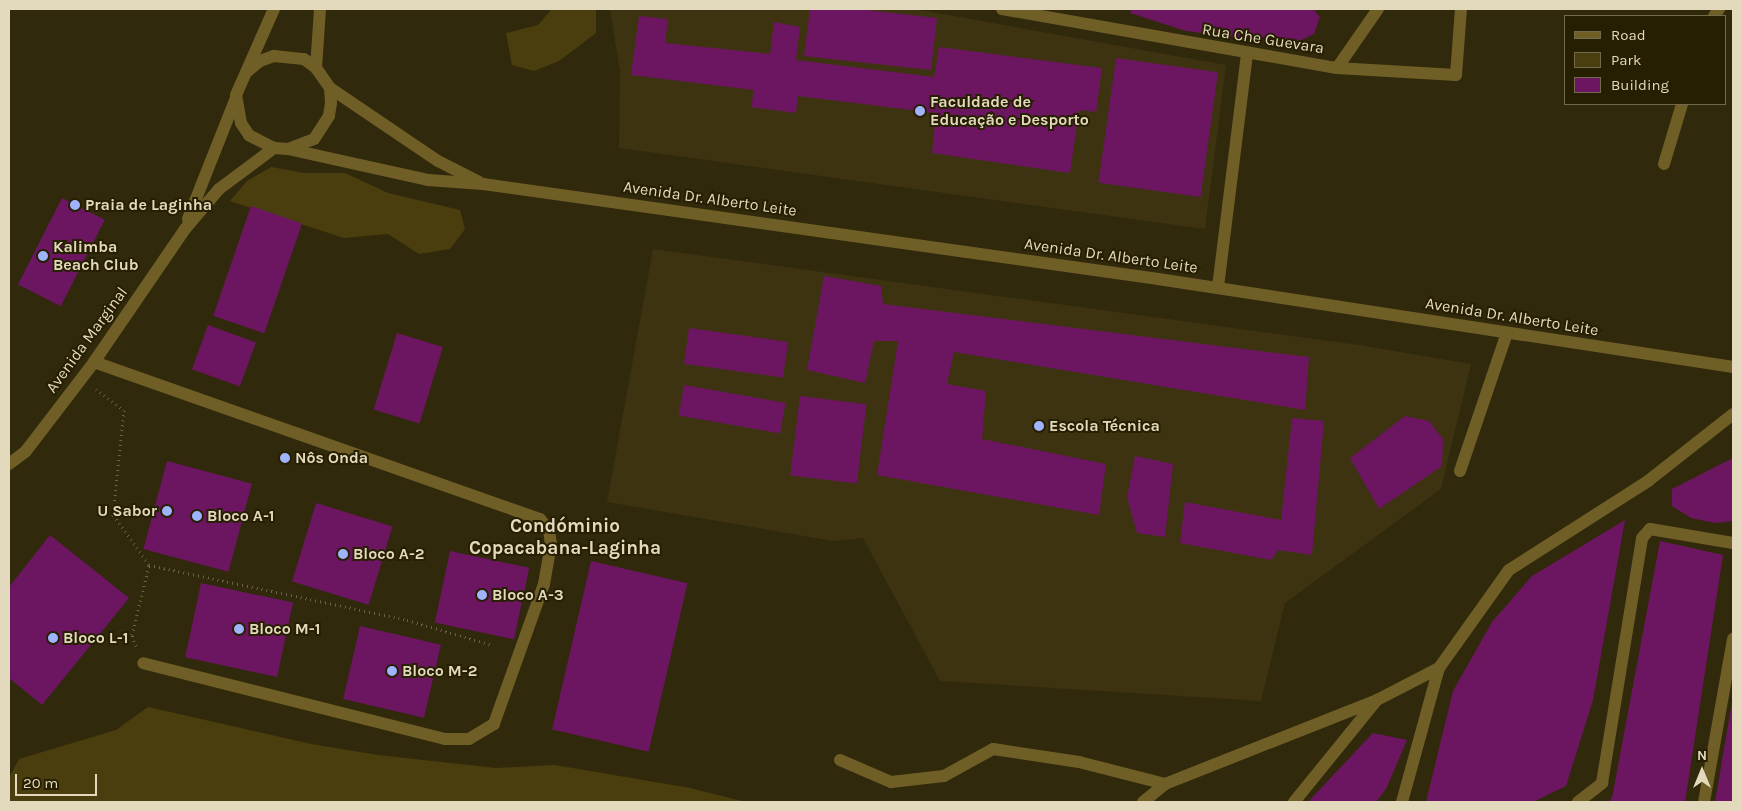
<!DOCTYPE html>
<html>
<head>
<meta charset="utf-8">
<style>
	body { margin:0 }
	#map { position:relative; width:1742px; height:811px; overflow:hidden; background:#31290b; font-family:Karla,sans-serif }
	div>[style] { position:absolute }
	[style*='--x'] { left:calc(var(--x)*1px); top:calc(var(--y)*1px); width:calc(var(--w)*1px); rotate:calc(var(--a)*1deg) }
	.built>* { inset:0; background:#3d3311 }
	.green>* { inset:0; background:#4b3e0e }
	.building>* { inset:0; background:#6c1662; transform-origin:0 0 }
	.path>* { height:3px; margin-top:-1.5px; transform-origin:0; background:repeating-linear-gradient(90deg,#6c6447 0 1px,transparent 0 5px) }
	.minor>* { height:12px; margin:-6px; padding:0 6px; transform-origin:6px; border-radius:6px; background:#6f5f27 }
	.dots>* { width:14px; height:14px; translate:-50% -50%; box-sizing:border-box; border:2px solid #271f02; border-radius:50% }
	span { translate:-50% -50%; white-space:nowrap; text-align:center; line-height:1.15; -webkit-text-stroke:4px #271f02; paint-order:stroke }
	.street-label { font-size:16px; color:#e3dabe }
	.poi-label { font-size:16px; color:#e3dabe; font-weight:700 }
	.left { translate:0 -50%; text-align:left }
	.right { translate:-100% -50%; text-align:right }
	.quarter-label { font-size:19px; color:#e3dabe; font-weight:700 }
	.frame { position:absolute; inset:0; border:10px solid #e3dabe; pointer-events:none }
	.legend { position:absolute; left:1564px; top:15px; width:162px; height:90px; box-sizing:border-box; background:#271f02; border:1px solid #726a4d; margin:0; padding:6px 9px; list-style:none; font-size:15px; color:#e3dabe }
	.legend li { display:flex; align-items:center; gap:10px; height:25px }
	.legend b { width:25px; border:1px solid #726a4d }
	.north { position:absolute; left:1677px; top:746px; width:50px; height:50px; -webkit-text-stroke:4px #271f02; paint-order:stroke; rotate:0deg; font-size:14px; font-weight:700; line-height:20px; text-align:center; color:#e3dabe }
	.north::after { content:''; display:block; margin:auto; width:18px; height:22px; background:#e3dabe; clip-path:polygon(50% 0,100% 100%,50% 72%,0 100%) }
	.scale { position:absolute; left:15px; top:774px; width:82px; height:22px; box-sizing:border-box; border:2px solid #e3dabe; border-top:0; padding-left:6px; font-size:15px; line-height:18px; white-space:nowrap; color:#e3dabe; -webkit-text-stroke:4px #271f02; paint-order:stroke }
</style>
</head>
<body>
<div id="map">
	<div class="built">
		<i style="clip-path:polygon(610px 9px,915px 9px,1226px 65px,1205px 229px,619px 148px,620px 73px)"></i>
		<i style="clip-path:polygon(653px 249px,1359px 345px,1471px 364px,1441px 489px,1285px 603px,1261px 701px,940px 681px,863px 538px,833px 541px,607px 502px)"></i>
	</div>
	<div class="green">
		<i style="clip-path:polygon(552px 9px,596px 9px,596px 33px,559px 61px,534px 71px,512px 65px,506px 33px,538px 25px)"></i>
		<i style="clip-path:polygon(271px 167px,304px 173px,345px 173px,388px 193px,460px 210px,465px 229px,450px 249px,419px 254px,388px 234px,344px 238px,230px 201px,247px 181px)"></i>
		<i style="clip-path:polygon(148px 707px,311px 744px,378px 755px,496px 768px,555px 765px,690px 788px,746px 802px,9px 802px,9px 778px,19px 759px,116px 730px)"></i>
	</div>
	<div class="building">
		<i style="clip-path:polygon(810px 9px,857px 9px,937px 18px,931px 70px,804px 56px)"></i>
		<i style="clip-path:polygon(1131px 9px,1313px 9px,1320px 17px,1314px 34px,1293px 44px,1186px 31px,1130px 13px)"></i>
		<i style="clip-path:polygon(639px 16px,668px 19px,665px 43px,770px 54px,774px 22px,800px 27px,796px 60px,934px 77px,939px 47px,1102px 68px,1096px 112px,1079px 110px,1070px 173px,932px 153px,936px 113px,798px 96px,796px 113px,751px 107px,754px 90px,631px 75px)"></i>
		<i style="left:1116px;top:58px;width:103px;height:126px;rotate:8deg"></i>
		<i style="left:62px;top:198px;width:48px;height:97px;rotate:27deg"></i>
		<i style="left:251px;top:206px;width:54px;height:116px;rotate:19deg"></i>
		<i style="clip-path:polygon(824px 276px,881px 286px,883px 304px,1309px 357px,1305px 410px,954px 352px,947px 384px,986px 391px,982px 439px,1106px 464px,1099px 515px,877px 475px,898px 341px,874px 341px,865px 383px,807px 370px)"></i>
		<i style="left:208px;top:325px;width:51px;height:47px;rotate:20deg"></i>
		<i style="left:689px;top:328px;width:100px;height:36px;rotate:8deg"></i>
		<i style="left:397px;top:333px;width:48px;height:80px;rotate:17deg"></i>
		<i style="left:684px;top:385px;width:103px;height:31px;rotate:10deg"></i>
		<i style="left:800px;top:396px;width:67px;height:80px;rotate:7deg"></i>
		<i style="clip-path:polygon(1405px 416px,1429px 421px,1443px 439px,1442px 466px,1379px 509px,1350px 458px)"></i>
		<i style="clip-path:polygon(1292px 418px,1324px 421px,1312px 555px,1278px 550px,1271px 560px,1180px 543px,1185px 502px,1281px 520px)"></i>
		<i style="clip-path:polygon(1135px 456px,1173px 464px,1165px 537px,1137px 533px,1127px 497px)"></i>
		<i style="clip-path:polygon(1733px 458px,1733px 521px,1715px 523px,1691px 518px,1672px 506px,1672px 489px)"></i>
		<i style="left:167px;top:461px;width:88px;height:91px;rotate:15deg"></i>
		<i style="left:316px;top:503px;width:80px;height:82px;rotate:17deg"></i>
		<i style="clip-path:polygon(1625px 520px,1593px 700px,1566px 786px,1533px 802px,1426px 802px,1453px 691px,1492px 622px,1532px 576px)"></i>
		<i style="clip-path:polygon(50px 535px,129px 598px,42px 705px,9px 678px,9px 587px)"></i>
		<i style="clip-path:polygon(1660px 541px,1723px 555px,1685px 802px,1608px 802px,1612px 798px)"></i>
		<i style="left:450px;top:551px;width:81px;height:73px;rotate:12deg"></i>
		<i style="left:591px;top:561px;width:99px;height:173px;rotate:13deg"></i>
		<i style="left:201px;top:583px;width:94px;height:76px;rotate:12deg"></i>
		<i style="left:360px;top:626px;width:83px;height:75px;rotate:13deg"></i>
		<i style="clip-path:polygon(1732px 702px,1733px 802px,1715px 802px)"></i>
		<i style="clip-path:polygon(1373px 733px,1407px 740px,1386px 789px,1376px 802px,1308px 802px)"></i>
	</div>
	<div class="path">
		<i style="--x:96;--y:389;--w:35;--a:37"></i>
		<i style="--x:124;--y:410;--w:106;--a:96"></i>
		<i style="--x:113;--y:515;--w:62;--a:54.2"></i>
		<i style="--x:149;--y:565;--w:264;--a:12"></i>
		<i style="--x:407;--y:620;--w:89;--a:16.4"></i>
		<i style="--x:136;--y:646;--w:12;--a:-110"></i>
		<i style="--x:132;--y:635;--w:72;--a:-76.3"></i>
	</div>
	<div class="minor">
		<i style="--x:1002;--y:9;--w:340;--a:10"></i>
		<i style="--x:1337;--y:68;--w:119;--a:3.4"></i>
		<i style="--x:1456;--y:75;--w:66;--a:-85.7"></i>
		<i style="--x:1714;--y:16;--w:9;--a:-54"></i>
		<i style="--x:316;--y:68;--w:59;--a:-86.1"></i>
		<i style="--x:1337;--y:68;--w:72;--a:-55.2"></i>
		<i style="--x:248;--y:71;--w:16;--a:-40"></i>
		<i style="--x:260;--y:61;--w:15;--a:-20"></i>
		<i style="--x:274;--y:56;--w:30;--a:6"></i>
		<i style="--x:304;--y:59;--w:15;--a:37"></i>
		<i style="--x:316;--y:68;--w:24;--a:55"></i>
		<i style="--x:330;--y:88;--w:15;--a:86"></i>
		<i style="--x:331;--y:103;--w:13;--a:99"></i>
		<i style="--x:329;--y:116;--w:27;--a:123"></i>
		<i style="--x:314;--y:139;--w:28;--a:159"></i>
		<i style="--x:288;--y:149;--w:14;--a:-176"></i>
		<i style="--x:274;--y:148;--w:28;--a:-153"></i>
		<i style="--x:249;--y:135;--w:14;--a:-124"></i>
		<i style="--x:241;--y:123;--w:28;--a:-100"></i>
		<i style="--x:236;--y:95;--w:94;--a:-66.2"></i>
		<i style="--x:330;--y:88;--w:130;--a:34.1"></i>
		<i style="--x:438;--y:161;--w:46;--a:27.1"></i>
		<i style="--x:288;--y:149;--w:143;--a:12.5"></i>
		<i style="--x:428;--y:180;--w:55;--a:4.2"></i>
		<i style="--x:483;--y:184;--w:682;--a:8.01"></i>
		<i style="--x:1158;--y:279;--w:582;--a:8.7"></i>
		<i style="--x:1664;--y:164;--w:63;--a:-73.3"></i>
		<i style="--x:188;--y:219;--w:128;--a:-68.4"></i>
		<i style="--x:1218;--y:287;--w:235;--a:-82.9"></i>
		<i style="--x:94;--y:362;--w:473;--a:19.4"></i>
		<i style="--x:540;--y:519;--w:14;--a:51"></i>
		<i style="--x:549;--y:530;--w:14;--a:82"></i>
		<i style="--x:551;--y:544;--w:41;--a:99.9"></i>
		<i style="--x:544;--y:584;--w:149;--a:109.7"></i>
		<i style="--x:494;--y:724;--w:29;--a:149"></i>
		<i style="--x:469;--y:739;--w:24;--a:180"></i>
		<i style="--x:445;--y:739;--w:311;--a:-165.9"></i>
		<i style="--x:9;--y:464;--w:21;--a:-37"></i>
		<i style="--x:26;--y:451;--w:112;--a:-52.6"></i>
		<i style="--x:94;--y:362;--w:161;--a:-55.6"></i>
		<i style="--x:185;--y:229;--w:52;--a:-49.6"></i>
		<i style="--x:219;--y:189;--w:69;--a:-36.7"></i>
		<i style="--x:1460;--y:471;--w:146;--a:-71.2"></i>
		<i style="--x:840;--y:760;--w:56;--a:23.3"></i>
		<i style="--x:891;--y:782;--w:53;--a:-6.5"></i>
		<i style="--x:944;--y:776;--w:56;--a:-28.9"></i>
		<i style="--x:993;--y:749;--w:87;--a:8.6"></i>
		<i style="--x:1079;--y:762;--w:89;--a:14.3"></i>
		<i style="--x:1143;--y:802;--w:28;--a:-39"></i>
		<i style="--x:1165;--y:784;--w:226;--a:-21.6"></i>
		<i style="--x:1294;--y:802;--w:132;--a:-50.9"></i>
		<i style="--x:1377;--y:700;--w:70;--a:-27.3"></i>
		<i style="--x:1439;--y:668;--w:120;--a:-54.5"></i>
		<i style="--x:1509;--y:570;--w:165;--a:-32.6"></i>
		<i style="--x:1648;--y:481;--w:108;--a:-38.2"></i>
		<i style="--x:1402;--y:802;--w:139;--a:-74.6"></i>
		<i style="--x:1578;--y:802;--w:31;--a:-38"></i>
		<i style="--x:1602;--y:783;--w:248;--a:-80.7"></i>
		<i style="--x:1642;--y:538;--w:12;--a:-48"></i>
		<i style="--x:1650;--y:529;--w:84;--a:9.6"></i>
		<i style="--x:1704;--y:802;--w:166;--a:-79.9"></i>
	</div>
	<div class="dots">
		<i style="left:920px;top:111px;background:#a0b3fd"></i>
		<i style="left:75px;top:205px;background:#a0b3fd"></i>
		<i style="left:43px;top:256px;background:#a0b3fd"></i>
		<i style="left:1039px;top:426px;background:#a0b3fd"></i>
		<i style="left:285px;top:458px;background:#a0b3fd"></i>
		<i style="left:167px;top:511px;background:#a0b3fd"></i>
		<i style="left:197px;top:516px;background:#a0b3fd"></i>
		<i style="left:343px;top:554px;background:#a0b3fd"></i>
		<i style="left:482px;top:595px;background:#a0b3fd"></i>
		<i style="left:239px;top:629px;background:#a0b3fd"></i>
		<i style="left:53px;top:638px;background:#a0b3fd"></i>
		<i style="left:392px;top:671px;background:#a0b3fd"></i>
	</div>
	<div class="street-label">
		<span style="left:1263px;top:39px;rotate:9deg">Rua Che Guevara</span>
		<span style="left:710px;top:199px;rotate:8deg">Avenida Dr. Alberto Leite</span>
		<span style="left:1111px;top:256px;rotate:8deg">Avenida Dr. Alberto Leite</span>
		<span style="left:1512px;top:317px;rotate:9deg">Avenida Dr. Alberto Leite</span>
		<span style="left:87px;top:340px;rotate:-54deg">Avenida Marginal</span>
	</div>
	<div class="poi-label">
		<span class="left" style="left:930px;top:111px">Faculdade de<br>Educação e Desporto</span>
		<span class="left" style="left:85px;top:205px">Praia de Laginha</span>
		<span class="left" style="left:53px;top:256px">Kalimba<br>Beach Club</span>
		<span class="left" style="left:1049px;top:426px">Escola Técnica</span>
		<span class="left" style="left:295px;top:458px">Nôs Onda</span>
		<span class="right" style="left:157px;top:511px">U Sabor</span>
		<span class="left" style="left:207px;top:516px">Bloco A-1</span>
		<span class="left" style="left:353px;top:554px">Bloco A-2</span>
		<span class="left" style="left:492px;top:595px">Bloco A-3</span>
		<span class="left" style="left:249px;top:629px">Bloco M-1</span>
		<span class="left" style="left:63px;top:638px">Bloco L-1</span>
		<span class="left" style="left:402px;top:671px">Bloco M-2</span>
	</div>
	<div class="quarter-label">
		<span style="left:565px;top:538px">Condóminio<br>Copacabana-Laginha</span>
	</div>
	<div class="frame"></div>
	<ul class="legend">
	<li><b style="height:6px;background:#6f5f27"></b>Road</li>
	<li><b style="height:14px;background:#4b3e0e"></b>Park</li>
	<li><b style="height:14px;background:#6c1662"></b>Building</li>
	</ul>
	<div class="north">N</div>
	<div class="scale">20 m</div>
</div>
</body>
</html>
